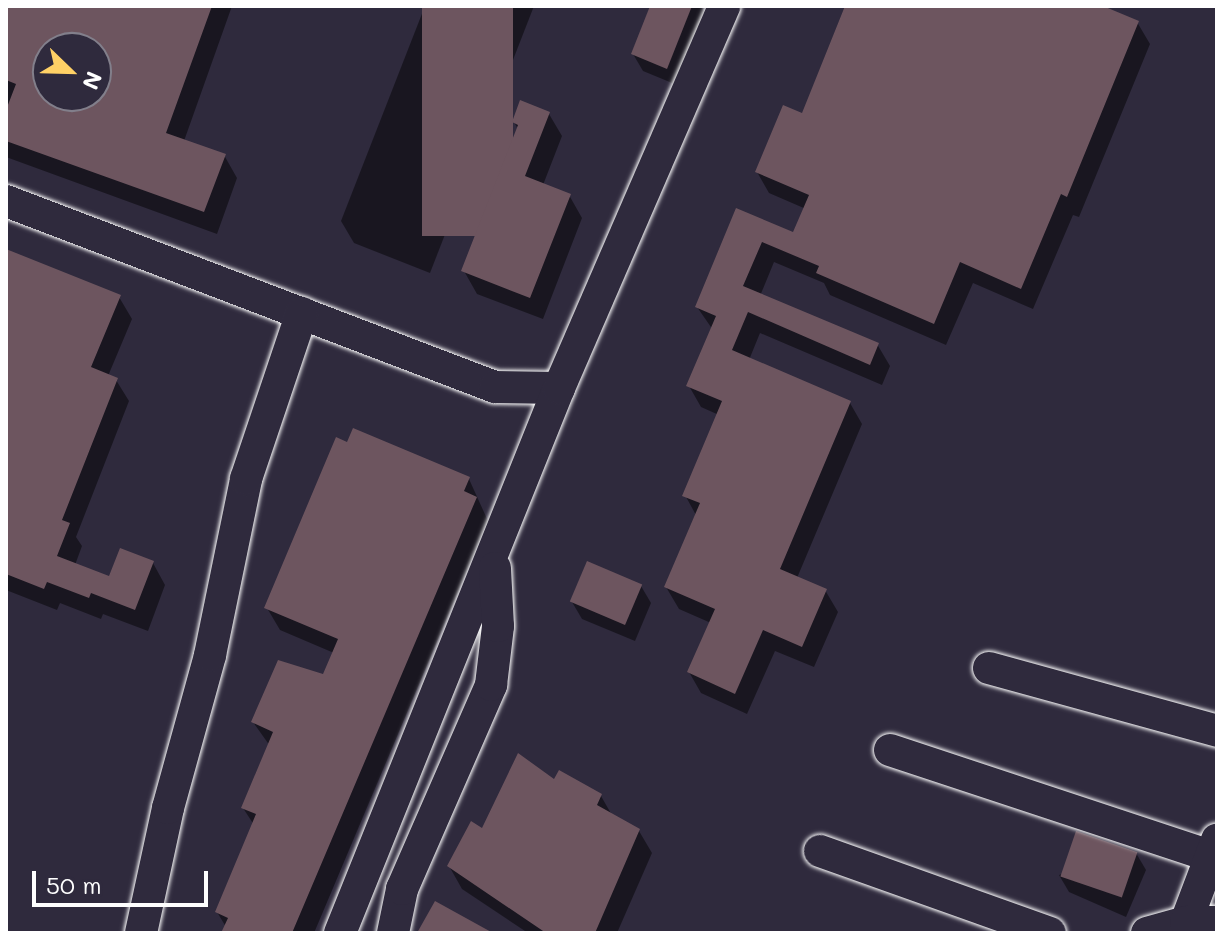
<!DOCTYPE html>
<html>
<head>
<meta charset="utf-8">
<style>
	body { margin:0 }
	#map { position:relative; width:1223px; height:939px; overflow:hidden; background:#2f2a3d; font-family:Mali,sans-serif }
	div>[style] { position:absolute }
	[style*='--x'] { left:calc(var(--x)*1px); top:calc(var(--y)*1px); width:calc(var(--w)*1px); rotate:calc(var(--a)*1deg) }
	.shadow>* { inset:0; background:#0007 }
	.building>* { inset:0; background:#6d555f; transform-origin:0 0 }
	.roads { filter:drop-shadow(0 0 2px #fff) drop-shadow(0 0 2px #fff) }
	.minor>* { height:32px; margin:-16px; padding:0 16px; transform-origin:16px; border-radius:16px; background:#2f2a3d }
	span { translate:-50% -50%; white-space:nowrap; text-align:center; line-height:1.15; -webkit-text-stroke:8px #2f2a3d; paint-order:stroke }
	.frame { position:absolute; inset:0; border:8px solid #fff; pointer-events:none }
	.north { position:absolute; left:32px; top:32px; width:80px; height:80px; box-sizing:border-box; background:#2f2a3d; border:2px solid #827f8b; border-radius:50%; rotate:113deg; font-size:22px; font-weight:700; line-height:32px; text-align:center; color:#fff }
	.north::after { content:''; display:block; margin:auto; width:28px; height:36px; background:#ffd166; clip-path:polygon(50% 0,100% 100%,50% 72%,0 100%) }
	.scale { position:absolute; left:32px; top:871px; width:176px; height:36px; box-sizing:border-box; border:4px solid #fff; border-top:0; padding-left:10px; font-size:24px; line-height:28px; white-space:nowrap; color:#fff; -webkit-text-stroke:6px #2f2a3d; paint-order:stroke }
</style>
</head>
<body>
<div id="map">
	<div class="shadow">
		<i style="clip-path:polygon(evenodd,6px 6px,232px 6px,184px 141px,224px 155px,237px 178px,217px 234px,6px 157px,6px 6px,48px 48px,96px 48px,96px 96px,48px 96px,48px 48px)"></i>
		<i style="clip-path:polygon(425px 6px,534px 6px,430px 273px,354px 243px,341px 221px)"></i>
		<i style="clip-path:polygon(652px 6px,701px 6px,705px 13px,677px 85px,643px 71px,633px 54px)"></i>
		<i style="clip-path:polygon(847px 6px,1098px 6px,1137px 22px,1150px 44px,1079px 217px,1073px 215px,1033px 309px,973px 283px,946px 345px,830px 295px,824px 283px,774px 262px,760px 296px,877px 344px,890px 366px,882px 385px,760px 333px,749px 360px,850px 403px,862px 424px,797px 578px,825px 590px,838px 612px,814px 667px,775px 651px,747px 714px,701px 693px,689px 672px,711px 623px,679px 609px,666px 587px,697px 517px,685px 495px,719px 415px,701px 407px,689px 386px,713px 330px,697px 307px,737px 211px,794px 235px,806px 209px,769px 193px,757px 172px,803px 116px)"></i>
		<i style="clip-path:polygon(549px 114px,562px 136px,543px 185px,569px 195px,582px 218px,543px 319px,477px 294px,464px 271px,518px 129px,514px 122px)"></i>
		<i style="clip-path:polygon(6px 252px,119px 297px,132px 319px,108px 376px,116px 380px,129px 401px,76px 537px,82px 546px,75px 565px,111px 579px,153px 563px,165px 585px,148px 631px,103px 614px,101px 619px,60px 603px,57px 610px,6px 590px)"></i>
		<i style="clip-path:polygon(469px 479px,488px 521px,314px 933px,223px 933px,226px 927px,217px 912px,254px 825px,243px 808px,270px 746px,253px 722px,324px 676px,334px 653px,280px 630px,267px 608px)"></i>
		<i style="clip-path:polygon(641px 586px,651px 603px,635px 641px,582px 619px,572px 602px)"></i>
		<i style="clip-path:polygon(555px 782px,601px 796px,613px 817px,639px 831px,652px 853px,617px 933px,528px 933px,462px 889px,449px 866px,483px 831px)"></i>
		<i style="clip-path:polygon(1136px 853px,1146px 870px,1126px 917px,1069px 892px,1059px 875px)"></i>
	</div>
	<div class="building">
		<i style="clip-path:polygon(evenodd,6px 6px,212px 6px,166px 133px,226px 154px,204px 212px,6px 141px,6px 110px,16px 84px,6px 80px,6px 6px,48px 48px,96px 48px,96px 96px,48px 96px,48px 48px)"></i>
		<i style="left:422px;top:6px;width:91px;height:230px"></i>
		<i style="clip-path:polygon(650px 6px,692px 6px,667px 69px,631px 54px)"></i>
		<i style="clip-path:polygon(845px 6px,1103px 6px,1139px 21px,1067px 197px,1061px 194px,1021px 289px,960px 262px,934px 324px,816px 273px,819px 266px,762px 242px,743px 286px,879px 343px,870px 365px,748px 312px,732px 350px,851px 401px,780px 569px,827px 589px,802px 647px,763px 630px,735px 694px,687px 672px,715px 609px,664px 587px,700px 503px,682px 496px,722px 401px,686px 386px,716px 316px,695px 307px,736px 208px,793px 232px,809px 195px,755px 172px,783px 105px,802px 113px)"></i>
		<i style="clip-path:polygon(520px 100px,550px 112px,525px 176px,571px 194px,530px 298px,461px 271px,518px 125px,512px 122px)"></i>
		<i style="clip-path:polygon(6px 249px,121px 295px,91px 367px,118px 378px,62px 520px,70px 523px,57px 556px,109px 576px,120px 548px,154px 561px,135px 610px,91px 593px,89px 598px,47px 582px,44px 589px,6px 574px)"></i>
		<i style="clip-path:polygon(353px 428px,470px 477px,464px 491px,477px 497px,292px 933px,221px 933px,228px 918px,215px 912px,256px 814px,241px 808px,273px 732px,251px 722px,278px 660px,323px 674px,338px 639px,264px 608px,336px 437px,347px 442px)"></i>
		<i style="left:587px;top:561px;width:60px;height:44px;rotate:23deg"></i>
		<i style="clip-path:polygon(518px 753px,554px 779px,559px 770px,602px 794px,597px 805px,640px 829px,595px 933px,546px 933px,447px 866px,471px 821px,482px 828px)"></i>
		<i style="left:1076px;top:831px;width:65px;height:48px;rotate:19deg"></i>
		<i style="clip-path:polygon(435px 901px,493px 933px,417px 933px)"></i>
	</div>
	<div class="roads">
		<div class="minor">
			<i style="--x:6;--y:201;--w:523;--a:20.83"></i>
			<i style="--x:495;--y:387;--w:64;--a:0.9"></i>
			<i style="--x:989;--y:668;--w:237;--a:15.4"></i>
			<i style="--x:890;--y:750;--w:338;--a:18.3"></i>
			<i style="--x:820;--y:851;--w:244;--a:19.6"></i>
			<i style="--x:1186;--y:922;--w:88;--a:-69.3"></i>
			<i style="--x:141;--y:933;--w:128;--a:-77.8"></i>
			<i style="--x:168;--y:808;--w:159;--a:-74.6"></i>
			<i style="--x:210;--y:655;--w:180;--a:-78.4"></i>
			<i style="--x:246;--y:479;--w:175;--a:-71.4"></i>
			<i style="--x:340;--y:933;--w:587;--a:-68.11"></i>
			<i style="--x:559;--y:388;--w:416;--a:-66.6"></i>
			<i style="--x:393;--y:933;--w:45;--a:-78.4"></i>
			<i style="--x:402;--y:889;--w:223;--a:-66.4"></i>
			<i style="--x:491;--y:685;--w:59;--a:-83.2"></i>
			<i style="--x:498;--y:626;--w:58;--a:-93"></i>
			<i style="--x:1147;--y:933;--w:41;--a:-15.8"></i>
			<i style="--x:1186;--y:922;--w:31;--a:0"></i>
		</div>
	</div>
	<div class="frame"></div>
	<div class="north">N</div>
	<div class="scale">50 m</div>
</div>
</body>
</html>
